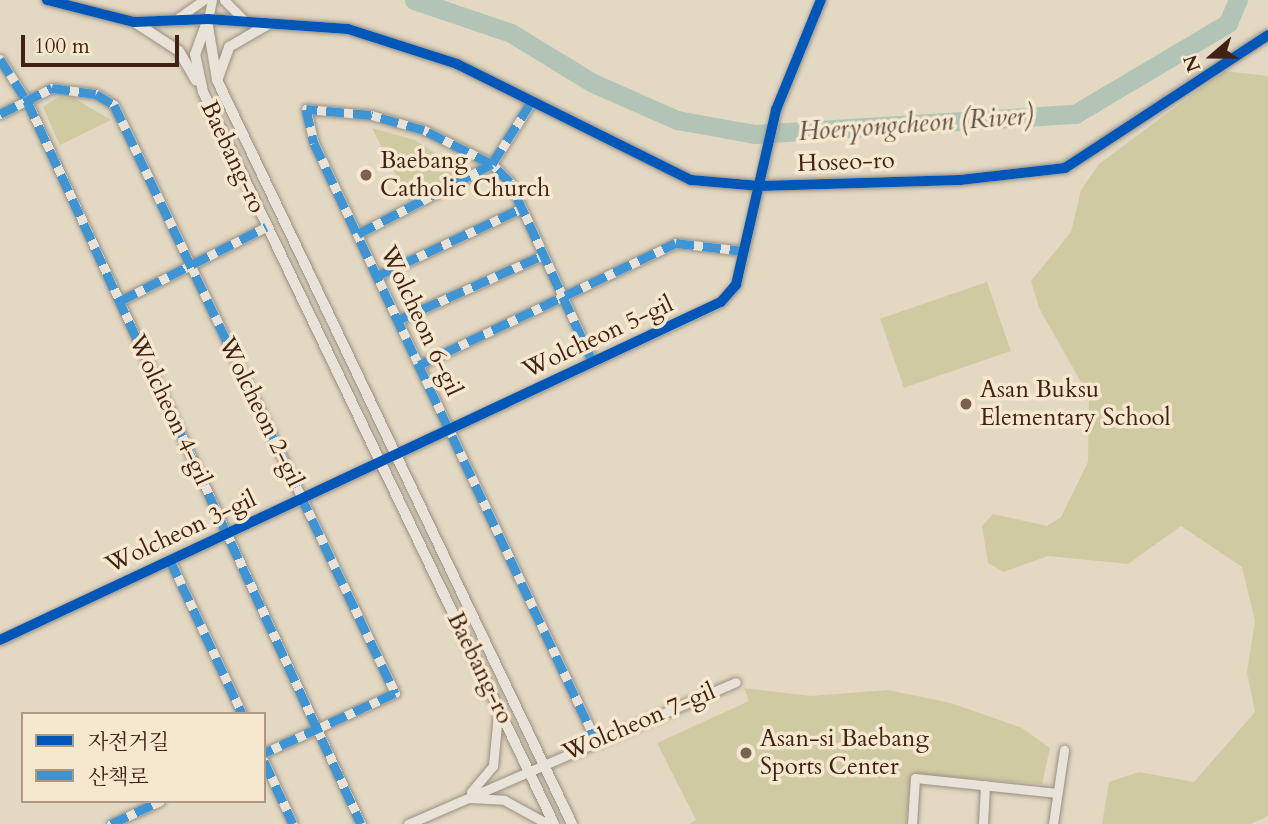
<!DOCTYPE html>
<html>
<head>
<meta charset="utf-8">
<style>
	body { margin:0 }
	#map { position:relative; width:1268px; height:824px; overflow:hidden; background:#e3d8c2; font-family:Cardo,"Noto Serif KR",serif }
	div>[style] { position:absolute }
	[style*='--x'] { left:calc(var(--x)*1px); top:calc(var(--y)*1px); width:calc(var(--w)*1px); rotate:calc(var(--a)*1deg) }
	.green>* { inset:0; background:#d0caa2; transform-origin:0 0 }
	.river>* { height:19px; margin:-9.5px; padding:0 9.5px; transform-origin:9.5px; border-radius:9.5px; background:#b1c4b6 }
	.roads { filter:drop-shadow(0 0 2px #998f81) drop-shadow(0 0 2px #998f81) }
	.minor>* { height:9px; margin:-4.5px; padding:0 4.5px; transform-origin:4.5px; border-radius:4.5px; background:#e8e2d8 }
	.tertiary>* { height:10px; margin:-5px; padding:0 5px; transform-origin:5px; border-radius:5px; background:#e8e2d8 }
	.quiet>* { height:9px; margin-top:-4.5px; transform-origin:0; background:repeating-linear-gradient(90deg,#3f95d3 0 18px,transparent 0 27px) }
	.cycleway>* { height:10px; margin:-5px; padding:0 5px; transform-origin:5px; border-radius:5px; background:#0057b8 }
	.dots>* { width:19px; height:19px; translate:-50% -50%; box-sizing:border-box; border:4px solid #f6e8cf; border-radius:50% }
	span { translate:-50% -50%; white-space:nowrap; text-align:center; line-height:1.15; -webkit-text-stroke:7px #f6e8cf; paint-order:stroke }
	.street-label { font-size:24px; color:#412114 }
	.poi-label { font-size:24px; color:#412114 }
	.left { translate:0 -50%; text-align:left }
	.water-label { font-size:26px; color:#5c4f43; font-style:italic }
	.legend { position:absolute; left:21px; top:712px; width:245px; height:91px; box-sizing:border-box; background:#f6e8cf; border:2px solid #ae9884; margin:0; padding:9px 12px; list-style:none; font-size:21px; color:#412114 }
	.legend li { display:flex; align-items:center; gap:14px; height:35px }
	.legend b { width:35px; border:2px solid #ae9884 }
	.north { position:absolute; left:1177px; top:21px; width:70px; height:70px; -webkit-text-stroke:5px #f6e8cf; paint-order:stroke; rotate:250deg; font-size:19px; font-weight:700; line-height:28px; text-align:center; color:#412114 }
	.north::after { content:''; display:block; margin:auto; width:24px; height:32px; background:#412114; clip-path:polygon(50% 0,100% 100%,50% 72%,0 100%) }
	.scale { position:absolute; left:21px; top:35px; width:158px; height:32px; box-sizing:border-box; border:4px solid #412114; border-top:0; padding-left:9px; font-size:21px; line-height:24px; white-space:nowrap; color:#412114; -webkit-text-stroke:5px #f6e8cf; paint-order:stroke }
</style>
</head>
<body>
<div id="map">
	<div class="green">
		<i style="clip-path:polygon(1224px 71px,1268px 76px,1268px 816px,1251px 824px,1102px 824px,1109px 782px,1139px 772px,1194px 782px,1255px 712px,1247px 672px,1255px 621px,1242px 567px,1181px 526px,1128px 564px,1048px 556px,1003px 572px,988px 563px,982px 526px,993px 514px,1047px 526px,1061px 517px,1088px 462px,1089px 396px,1039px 308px,1031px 281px,1071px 232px,1081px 190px,1099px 164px)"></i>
		<i style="clip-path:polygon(58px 97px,74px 98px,111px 120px,60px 145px,43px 107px)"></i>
		<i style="clip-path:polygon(372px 128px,415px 140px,466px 173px,409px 201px)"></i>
		<i style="left:987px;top:282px;width:73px;height:113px;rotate:71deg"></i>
		<i style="clip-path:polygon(744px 688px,811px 696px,888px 690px,951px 703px,1022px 728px,1050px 748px,1042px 784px,911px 774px,906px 824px,689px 824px,696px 820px,657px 743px,749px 701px)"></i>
	</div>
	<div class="river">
		<i style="--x:414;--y:0;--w:102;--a:18.8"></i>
		<i style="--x:511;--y:33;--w:96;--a:31.4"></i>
		<i style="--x:593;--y:83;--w:92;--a:23.8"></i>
		<i style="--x:677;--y:120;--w:79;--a:10.2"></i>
		<i style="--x:755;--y:134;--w:321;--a:-3.6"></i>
		<i style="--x:1075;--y:114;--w:178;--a:-30.7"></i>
		<i style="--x:1228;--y:23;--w:25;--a:-67"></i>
	</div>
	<div class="roads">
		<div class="minor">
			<i style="--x:224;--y:0;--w:31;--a:45"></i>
			<i style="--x:208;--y:19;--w:19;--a:-78"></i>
			<i style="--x:175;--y:20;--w:35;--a:-35"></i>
			<i style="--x:0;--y:59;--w:50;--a:57.3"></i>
			<i style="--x:27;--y:101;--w:796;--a:65.2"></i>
			<i style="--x:0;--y:114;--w:58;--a:-26.6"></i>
			<i style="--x:52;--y:88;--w:44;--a:7.8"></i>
			<i style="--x:96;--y:94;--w:21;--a:31"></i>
			<i style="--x:114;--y:105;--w:652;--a:64.46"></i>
			<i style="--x:395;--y:693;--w:144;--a:155.4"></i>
			<i style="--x:358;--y:234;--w:151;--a:-27.6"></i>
			<i style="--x:492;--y:164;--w:75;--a:-57.6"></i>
			<i style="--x:377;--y:276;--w:160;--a:-25.1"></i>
			<i style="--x:120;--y:301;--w:164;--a:-26.9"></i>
			<i style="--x:398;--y:320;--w:159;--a:-24.1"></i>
			<i style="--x:593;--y:362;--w:198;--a:-114.8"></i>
			<i style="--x:510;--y:182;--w:25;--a:-135"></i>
			<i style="--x:492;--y:164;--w:76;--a:-153.4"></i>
			<i style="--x:424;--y:130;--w:55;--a:-164.2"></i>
			<i style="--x:371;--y:115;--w:65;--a:-174.7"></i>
			<i style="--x:306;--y:109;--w:35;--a:77"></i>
			<i style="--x:314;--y:143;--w:659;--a:64.76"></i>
			<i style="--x:419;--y:365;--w:284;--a:-25.4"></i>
			<i style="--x:676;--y:243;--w:68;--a:6.7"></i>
			<i style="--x:170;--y:560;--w:170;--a:64.9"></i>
			<i style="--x:0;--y:640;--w:796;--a:-25.12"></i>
			<i style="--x:721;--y:302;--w:23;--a:-49"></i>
			<i style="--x:736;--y:285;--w:180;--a:-77.1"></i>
			<i style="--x:776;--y:110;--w:119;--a:-67.8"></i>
			<i style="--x:264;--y:761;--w:69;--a:65.3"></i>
			<i style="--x:471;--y:792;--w:34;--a:-50"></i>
			<i style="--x:493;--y:766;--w:52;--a:-84.5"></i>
			<i style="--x:470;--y:798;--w:34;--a:3"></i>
			<i style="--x:504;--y:800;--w:50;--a:28.6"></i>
			<i style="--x:111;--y:824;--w:54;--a:-25.1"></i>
			<i style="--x:408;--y:824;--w:357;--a:-23.4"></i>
			<i style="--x:912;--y:824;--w:46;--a:-86.3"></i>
			<i style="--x:915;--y:778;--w:143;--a:6"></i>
			<i style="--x:983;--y:824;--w:39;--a:-87"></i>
			<i style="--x:1053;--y:824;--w:75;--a:-81.5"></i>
		</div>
		<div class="tertiary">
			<i style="--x:47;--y:0;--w:90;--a:14.2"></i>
			<i style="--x:134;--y:22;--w:74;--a:-2.3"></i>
			<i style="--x:208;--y:19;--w:140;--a:4.1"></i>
			<i style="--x:348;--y:29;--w:114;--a:17.8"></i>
			<i style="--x:457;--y:64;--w:261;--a:26.4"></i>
			<i style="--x:691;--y:180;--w:69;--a:5"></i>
			<i style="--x:760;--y:186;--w:200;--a:-1.7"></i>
			<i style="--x:960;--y:180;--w:106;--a:-6.5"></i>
			<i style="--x:1065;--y:168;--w:243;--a:-33.2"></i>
			<i style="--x:208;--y:19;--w:37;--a:110"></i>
			<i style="--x:195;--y:54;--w:39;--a:78"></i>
			<i style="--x:203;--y:92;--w:812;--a:64.38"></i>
			<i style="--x:136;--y:23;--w:51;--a:33.1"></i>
			<i style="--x:179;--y:51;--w:34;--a:60"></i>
			<i style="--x:208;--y:26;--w:55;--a:80.5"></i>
			<i style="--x:217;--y:80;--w:824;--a:64.49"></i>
			<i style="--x:218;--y:78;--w:33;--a:-70"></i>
			<i style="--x:229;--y:47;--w:44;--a:-30.1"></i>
		</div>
	</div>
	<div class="quiet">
		<i style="--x:0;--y:59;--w:50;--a:57.3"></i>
		<i style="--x:27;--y:101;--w:796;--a:65.2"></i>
		<i style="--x:0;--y:114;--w:58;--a:-26.6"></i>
		<i style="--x:52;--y:88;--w:44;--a:7.8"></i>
		<i style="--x:96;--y:94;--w:21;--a:31"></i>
		<i style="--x:114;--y:105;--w:652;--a:64.46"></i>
		<i style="--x:395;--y:693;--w:144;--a:155.4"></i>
		<i style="--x:358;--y:234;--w:151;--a:-27.6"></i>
		<i style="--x:492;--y:164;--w:75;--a:-57.6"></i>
		<i style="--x:377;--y:276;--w:160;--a:-25.1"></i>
		<i style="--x:120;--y:301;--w:164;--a:-26.9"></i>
		<i style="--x:398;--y:320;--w:159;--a:-24.1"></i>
		<i style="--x:593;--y:362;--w:198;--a:-114.8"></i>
		<i style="--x:510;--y:182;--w:25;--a:-135"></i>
		<i style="--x:492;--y:164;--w:76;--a:-153.4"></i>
		<i style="--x:424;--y:130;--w:55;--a:-164.2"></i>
		<i style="--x:371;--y:115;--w:65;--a:-174.7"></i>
		<i style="--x:306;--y:109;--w:35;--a:77"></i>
		<i style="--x:314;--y:143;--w:659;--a:64.76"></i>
		<i style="--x:419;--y:365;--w:284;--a:-25.4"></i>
		<i style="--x:676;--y:243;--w:68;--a:6.7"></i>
		<i style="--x:170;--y:560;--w:170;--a:64.9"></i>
		<i style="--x:264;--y:761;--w:69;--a:65.3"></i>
		<i style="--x:111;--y:824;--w:54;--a:-25.1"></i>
	</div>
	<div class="cycleway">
		<i style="--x:47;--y:0;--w:90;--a:14.2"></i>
		<i style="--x:134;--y:22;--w:74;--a:-2.3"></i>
		<i style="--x:208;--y:19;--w:140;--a:4.1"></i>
		<i style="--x:348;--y:29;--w:114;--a:17.8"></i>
		<i style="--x:457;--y:64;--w:261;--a:26.4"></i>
		<i style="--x:691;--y:180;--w:69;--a:5"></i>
		<i style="--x:760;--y:186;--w:200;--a:-1.7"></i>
		<i style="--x:960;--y:180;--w:106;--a:-6.5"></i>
		<i style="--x:1065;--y:168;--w:243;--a:-33.2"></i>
		<i style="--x:0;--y:640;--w:796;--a:-25.12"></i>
		<i style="--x:721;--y:302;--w:23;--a:-49"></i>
		<i style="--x:736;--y:285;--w:180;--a:-77.1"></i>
		<i style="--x:776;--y:110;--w:119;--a:-67.8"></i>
	</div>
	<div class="dots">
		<i style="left:366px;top:175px;background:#7a6151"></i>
		<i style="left:966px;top:404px;background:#7a6151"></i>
		<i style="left:746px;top:753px;background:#7a6151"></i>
	</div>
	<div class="street-label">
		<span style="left:233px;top:157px;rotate:65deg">Baebang-ro</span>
		<span style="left:846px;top:162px;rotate:-2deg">Hoseo-ro</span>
		<span style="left:421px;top:321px;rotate:65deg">Wolcheon 6-gil</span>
		<span style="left:598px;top:337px;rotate:-25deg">Wolcheon 5-gil</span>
		<span style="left:170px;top:410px;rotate:65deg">Wolcheon 4-gil</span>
		<span style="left:261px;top:412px;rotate:64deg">Wolcheon 2-gil</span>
		<span style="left:181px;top:532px;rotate:-25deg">Wolcheon 3-gil</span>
		<span style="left:480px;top:668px;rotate:64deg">Baebang-ro</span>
		<span style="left:639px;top:722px;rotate:-23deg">Wolcheon 7-gil</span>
	</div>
	<div class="poi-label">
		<span class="left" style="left:380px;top:175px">Baebang<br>Catholic Church</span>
		<span class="left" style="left:980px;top:404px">Asan Buksu<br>Elementary School</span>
		<span class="left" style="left:760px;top:753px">Asan-si Baebang<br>Sports Center</span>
	</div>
	<div class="water-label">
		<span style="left:916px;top:124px;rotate:-4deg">Hoeryongcheon (River)</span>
	</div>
	<ul class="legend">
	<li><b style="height:9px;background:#0057b8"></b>자전거길</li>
	<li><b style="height:9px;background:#3f95d3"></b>산책로</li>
	</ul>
	<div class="north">N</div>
	<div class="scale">100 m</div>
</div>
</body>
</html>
